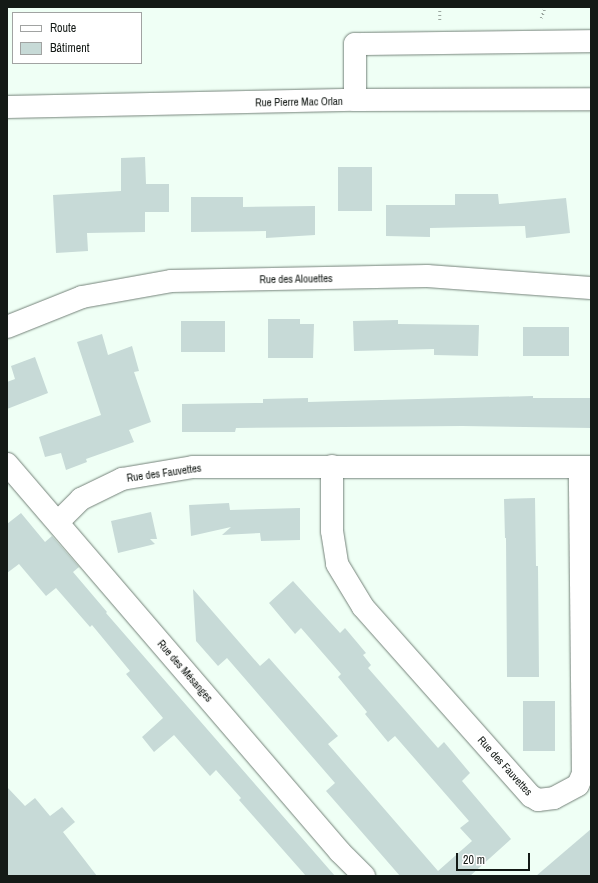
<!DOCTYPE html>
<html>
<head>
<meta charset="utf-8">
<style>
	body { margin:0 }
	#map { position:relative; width:598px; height:883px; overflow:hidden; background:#effff5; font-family:"Archivo Narrow",sans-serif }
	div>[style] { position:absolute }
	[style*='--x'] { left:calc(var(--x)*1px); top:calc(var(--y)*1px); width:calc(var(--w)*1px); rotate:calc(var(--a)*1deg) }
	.building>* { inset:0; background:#c7dad7; transform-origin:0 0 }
	.path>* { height:2.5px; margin-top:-1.25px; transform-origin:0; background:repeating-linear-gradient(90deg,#9aa69f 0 1px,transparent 0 4px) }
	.roads { filter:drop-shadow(0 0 1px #75837a) drop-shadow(0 0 1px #75837a) }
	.minor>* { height:22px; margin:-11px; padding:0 11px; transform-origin:11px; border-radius:11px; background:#fff }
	span { translate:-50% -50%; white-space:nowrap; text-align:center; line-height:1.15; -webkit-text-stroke:4px #fff; paint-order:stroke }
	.street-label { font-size:11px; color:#141a16 }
	.frame { position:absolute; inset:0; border:8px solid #141a16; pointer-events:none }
	.legend { position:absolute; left:12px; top:12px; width:130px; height:52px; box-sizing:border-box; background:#fff; border:1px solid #a1a3a2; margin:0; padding:5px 7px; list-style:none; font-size:12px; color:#141a16 }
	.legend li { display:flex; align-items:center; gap:8px; height:20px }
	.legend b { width:20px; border:1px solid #a1a3a2 }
	.scale { position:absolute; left:456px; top:853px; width:74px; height:18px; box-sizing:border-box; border:2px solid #141a16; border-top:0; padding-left:5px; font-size:12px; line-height:14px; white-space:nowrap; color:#141a16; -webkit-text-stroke:3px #fff; paint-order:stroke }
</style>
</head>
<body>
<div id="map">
	<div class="building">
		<i style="clip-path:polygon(145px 157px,146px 184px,169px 184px,169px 212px,145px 212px,145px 232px,87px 233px,88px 251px,56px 253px,53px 195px,121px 191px,121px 158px)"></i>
		<i style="left:338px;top:167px;width:34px;height:44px"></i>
		<i style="clip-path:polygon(455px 194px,498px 194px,499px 204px,566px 198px,570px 233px,526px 238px,525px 226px,430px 228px,430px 237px,386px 236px,386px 205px,455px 205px)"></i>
		<i style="clip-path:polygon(191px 197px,243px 197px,243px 207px,315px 206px,315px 235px,266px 238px,266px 231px,191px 232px)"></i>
		<i style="clip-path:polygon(268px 319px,300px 319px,300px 324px,314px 324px,313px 358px,268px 358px)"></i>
		<i style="clip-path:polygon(398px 320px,398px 324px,479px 325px,478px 356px,434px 355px,434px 349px,354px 351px,353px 321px)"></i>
		<i style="left:181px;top:321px;width:44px;height:31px"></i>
		<i style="left:523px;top:327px;width:46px;height:29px"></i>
		<i style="clip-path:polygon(102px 334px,108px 355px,132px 346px,139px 371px,134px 372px,151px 422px,129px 430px,134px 442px,86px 459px,87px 462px,66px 470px,61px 453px,45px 457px,39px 437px,101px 415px,77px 342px)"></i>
		<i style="clip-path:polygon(35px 357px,48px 393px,7px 409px,7px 382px,15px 379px,11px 366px)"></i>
		<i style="clip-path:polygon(533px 396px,533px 398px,591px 398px,591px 428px,462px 426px,236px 428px,235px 432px,182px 432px,182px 404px,263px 403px,263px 399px,308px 398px,308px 402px)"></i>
		<i style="clip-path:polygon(535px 498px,536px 566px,538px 566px,539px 677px,507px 677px,506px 538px,505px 538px,504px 499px)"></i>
		<i style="clip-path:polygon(229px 503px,230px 510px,300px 508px,300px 540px,261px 541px,260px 533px,222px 535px,231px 527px,191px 536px,189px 505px)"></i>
		<i style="clip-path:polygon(151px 512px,157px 539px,150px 539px,155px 544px,118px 553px,111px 521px)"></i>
		<i style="clip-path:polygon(21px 513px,45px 542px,52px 536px,79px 567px,73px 572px,107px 612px,106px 613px,335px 876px,306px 876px,239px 800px,241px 798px,216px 770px,210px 776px,174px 735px,154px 752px,142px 737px,163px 718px,126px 674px,130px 671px,92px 625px,90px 627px,56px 588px,46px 596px,19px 564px,7px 573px,7px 524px)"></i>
		<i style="clip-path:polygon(293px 581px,340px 633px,345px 628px,366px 653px,363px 655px,371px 665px,368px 668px,438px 748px,444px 742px,470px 773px,462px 781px,511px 839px,470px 876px,400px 876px,326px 791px,335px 783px,227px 658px,218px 666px,196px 641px,193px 589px,260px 666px,269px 658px,338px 736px,328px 744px,438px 871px,472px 841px,460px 828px,469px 821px,395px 736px,388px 742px,365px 714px,367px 712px,338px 677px,341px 674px,301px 628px,295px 634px,269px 603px)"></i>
		<i style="left:555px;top:701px;width:50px;height:32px;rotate:90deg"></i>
		<i style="clip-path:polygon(7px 787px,25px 806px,35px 798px,50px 816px,62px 807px,75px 822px,63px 832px,97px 876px,7px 876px)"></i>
		<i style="clip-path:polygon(591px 829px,591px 876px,536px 876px)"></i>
	</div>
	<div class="path">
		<i style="--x:440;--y:7;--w:13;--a:90"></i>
		<i style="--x:541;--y:18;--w:12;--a:-70"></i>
	</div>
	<div class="roads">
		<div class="minor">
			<i style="--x:355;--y:100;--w:56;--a:-90"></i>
			<i style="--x:355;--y:44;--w:236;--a:-0.7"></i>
			<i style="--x:7;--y:107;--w:348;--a:-1.2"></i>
			<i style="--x:355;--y:100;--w:236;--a:-0.2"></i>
			<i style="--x:7;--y:327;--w:81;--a:-21.8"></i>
			<i style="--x:82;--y:297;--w:90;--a:-10.2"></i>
			<i style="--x:171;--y:281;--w:256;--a:-1.1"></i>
			<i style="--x:427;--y:276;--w:164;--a:4.2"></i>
			<i style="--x:7;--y:464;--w:511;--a:49.36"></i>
			<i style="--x:340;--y:852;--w:34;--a:45"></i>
			<i style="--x:332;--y:466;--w:65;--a:90"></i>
			<i style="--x:332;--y:531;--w:33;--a:81"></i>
			<i style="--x:337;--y:564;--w:50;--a:58.8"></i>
			<i style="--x:363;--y:607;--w:253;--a:48.4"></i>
			<i style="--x:531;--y:796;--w:8;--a:30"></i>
			<i style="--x:538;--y:800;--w:16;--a:-7"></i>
			<i style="--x:554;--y:798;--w:27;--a:-28"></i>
			<i style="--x:578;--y:785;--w:12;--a:-66"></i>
			<i style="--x:583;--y:774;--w:307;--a:-90.6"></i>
			<i style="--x:58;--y:522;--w:33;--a:-45"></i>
			<i style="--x:81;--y:499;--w:46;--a:-26"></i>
			<i style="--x:122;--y:479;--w:72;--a:-9.6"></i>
			<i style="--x:193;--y:467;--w:398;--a:0"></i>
		</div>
	</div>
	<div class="street-label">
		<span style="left:299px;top:102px;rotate:-1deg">Rue Pierre Mac Orlan</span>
		<span style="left:296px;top:279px;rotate:-1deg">Rue des Alouettes</span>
		<span style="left:164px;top:473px;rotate:-8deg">Rue des Fauvettes</span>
		<span style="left:185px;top:671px;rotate:49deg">Rue des Mésanges</span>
		<span style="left:505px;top:766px;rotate:48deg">Rue des Fauvettes</span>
	</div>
	<div class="frame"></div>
	<ul class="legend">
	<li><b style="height:5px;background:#fff"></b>Route</li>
	<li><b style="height:11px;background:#c7dad7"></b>Bâtiment</li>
	</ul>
	<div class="scale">20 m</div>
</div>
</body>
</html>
